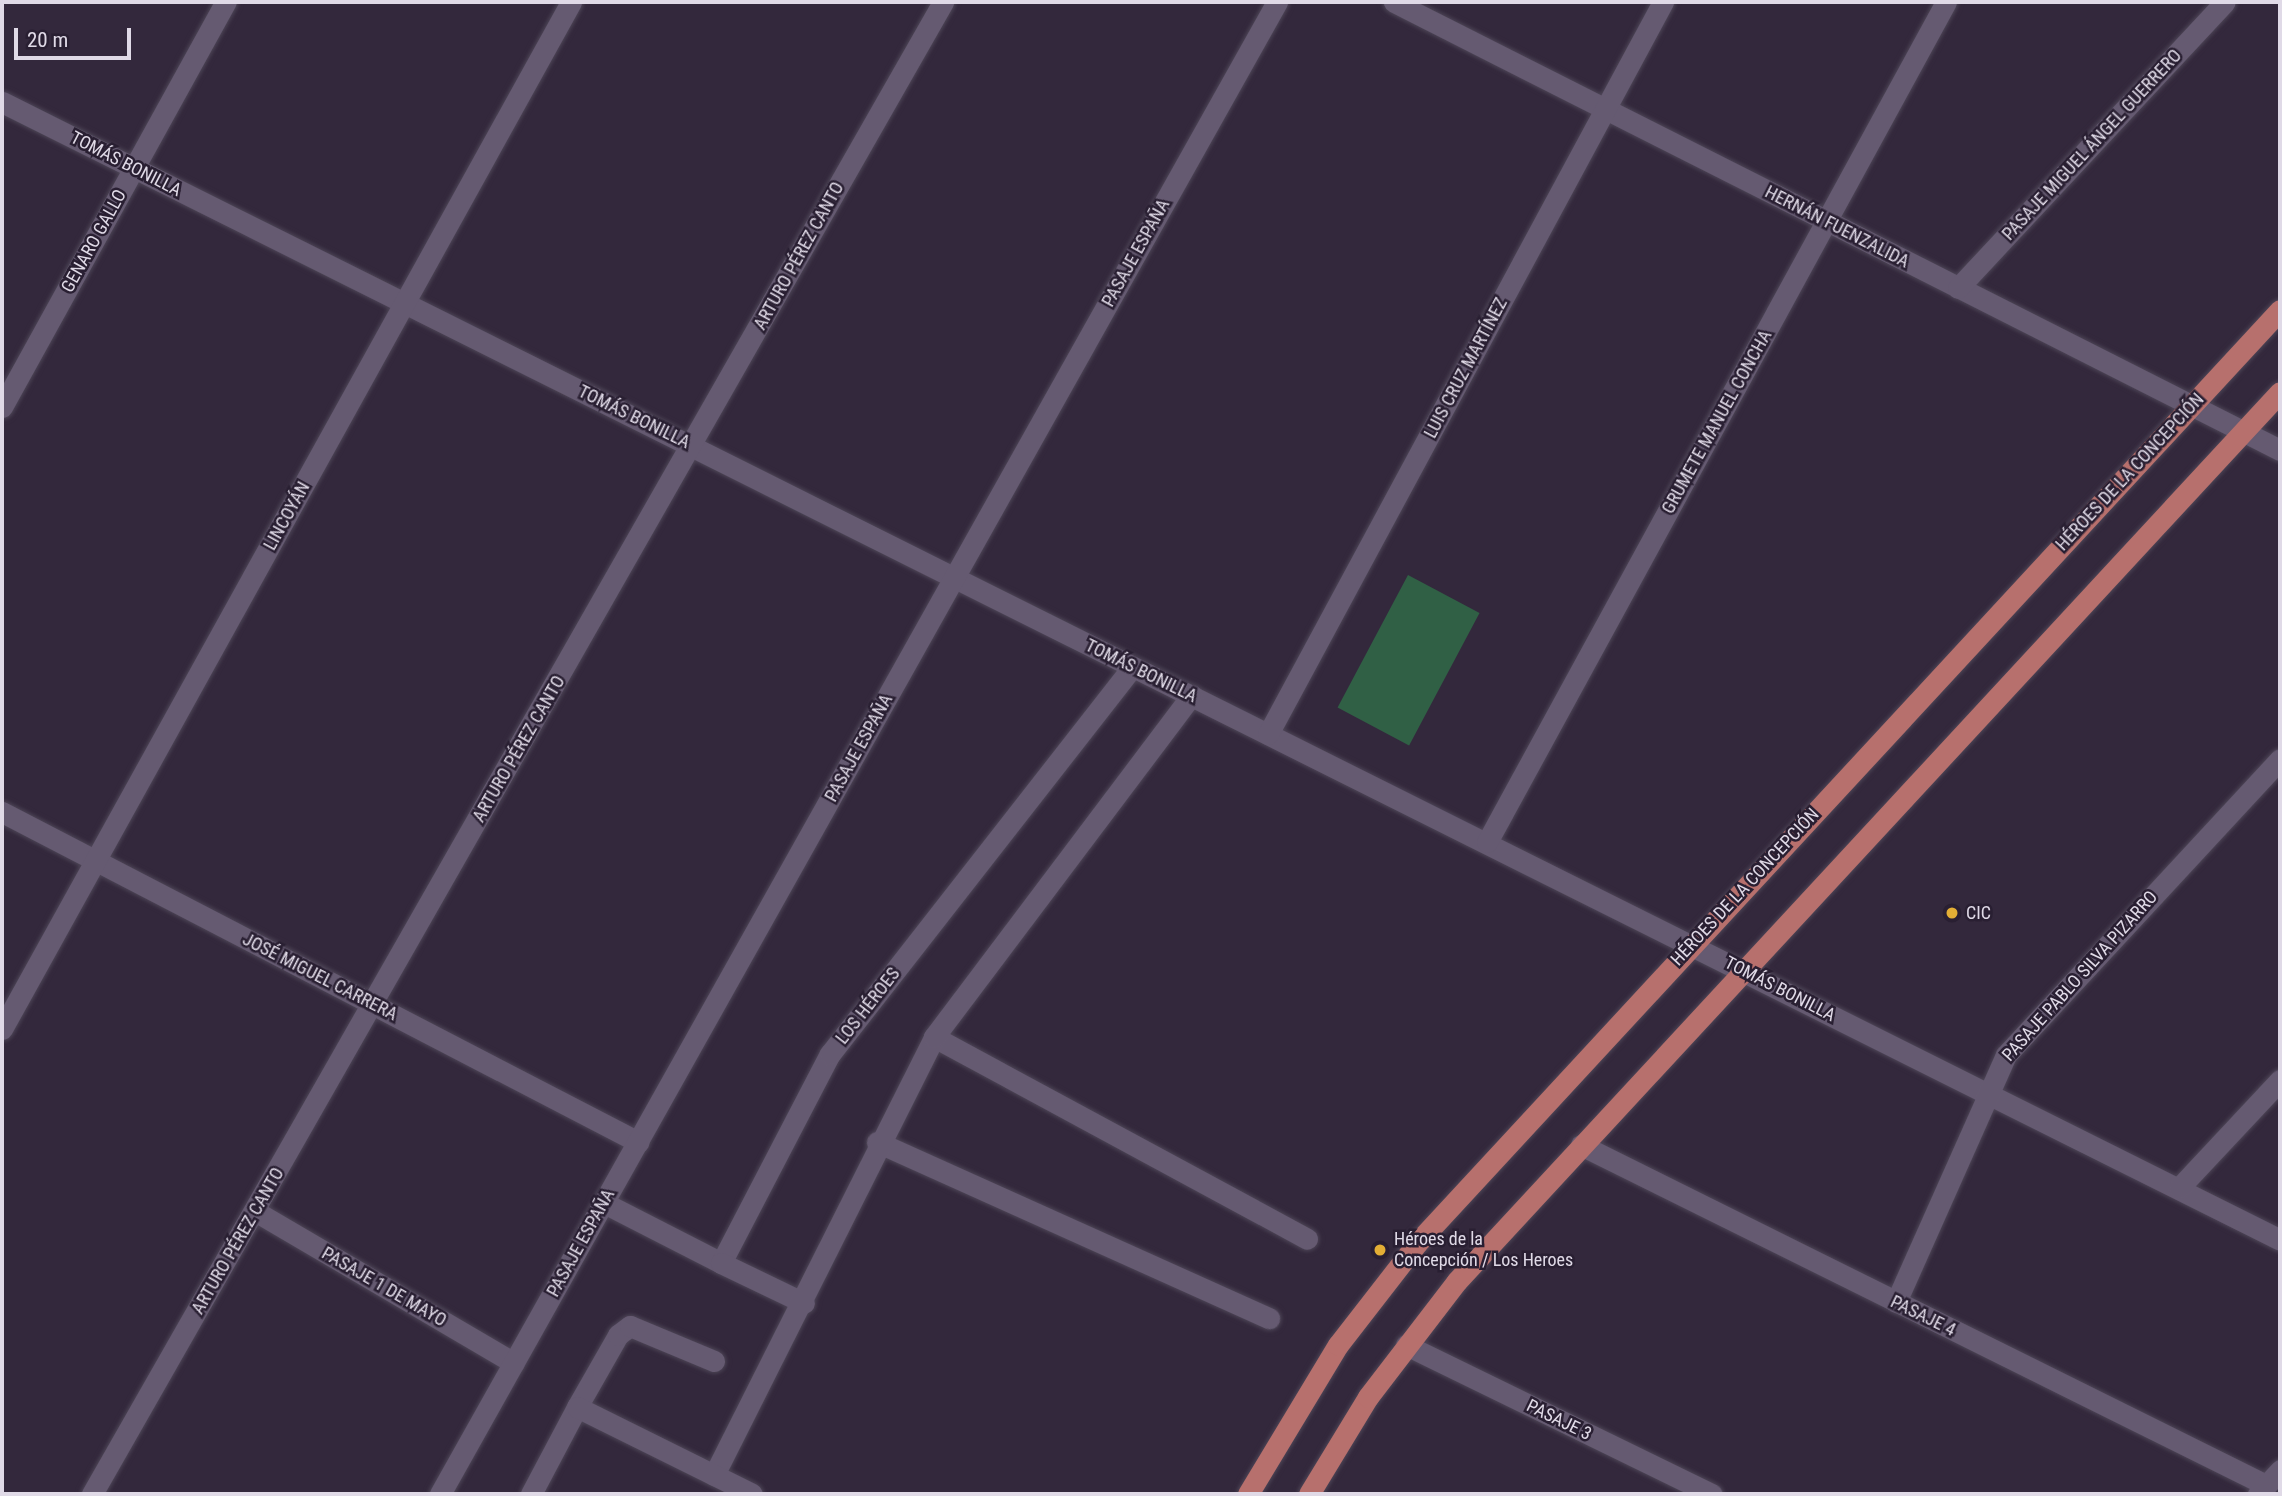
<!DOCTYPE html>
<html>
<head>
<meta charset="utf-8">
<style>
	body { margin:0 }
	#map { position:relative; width:2282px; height:1496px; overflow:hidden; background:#33283c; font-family:"Roboto Condensed",sans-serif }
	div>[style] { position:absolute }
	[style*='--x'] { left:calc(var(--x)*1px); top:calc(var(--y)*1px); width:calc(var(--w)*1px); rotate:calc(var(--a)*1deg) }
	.green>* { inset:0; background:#306045; transform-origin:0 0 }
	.roads { filter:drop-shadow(0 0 2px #4d4556) drop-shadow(0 0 2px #4d4556) }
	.minor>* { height:21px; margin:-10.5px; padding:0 10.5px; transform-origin:10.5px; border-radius:10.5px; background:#655a71 }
	.major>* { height:21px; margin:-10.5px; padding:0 10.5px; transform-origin:10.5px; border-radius:10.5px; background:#b7706d }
	.dots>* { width:19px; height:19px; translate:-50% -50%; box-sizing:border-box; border:4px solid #291f32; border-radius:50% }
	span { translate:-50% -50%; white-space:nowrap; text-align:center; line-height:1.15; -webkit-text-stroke:5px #291f32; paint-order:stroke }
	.street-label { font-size:18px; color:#e0dae7 }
	.poi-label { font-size:18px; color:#e0dae7 }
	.left { translate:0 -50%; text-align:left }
	.frame { position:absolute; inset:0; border:4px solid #e0dae7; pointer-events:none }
	.scale { position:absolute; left:14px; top:28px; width:117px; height:32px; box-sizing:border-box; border:4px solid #e0dae7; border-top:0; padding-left:9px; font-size:21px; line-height:24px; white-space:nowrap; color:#e0dae7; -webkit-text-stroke:5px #291f32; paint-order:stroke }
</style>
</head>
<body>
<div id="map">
	<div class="green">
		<i style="left:1408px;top:575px;width:81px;height:150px;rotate:28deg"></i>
	</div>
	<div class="roads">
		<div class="minor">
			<i style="--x:1394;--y:2;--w:993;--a:26.82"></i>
			<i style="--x:2;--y:102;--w:2546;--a:26.54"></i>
			<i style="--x:1958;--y:288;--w:391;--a:-47"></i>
			<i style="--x:2;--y:407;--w:463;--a:-61.1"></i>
			<i style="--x:1268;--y:734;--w:832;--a:-61.65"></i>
			<i style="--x:2;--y:812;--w:717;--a:27.42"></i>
			<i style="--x:1487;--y:842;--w:957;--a:-61.35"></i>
			<i style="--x:2;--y:1029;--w:1174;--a:-61.01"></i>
			<i style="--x:934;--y:1037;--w:424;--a:28.4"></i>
			<i style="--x:877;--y:1142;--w:430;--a:24.2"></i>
			<i style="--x:1581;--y:1145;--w:765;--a:26.4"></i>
			<i style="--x:2179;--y:1188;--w:148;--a:-46.9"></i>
			<i style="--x:604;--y:1203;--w:131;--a:27.1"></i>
			<i style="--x:721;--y:1263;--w:236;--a:-62.5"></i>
			<i style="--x:830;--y:1054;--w:491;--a:-52"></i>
			<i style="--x:255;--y:1211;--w:300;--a:30.4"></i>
			<i style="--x:721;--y:1263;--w:92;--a:25.7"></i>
			<i style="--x:1896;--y:1302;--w:270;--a:-66"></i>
			<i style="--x:2006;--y:1055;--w:403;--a:-47.2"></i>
			<i style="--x:1406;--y:1345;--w:340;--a:26"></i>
			<i style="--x:577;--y:1407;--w:83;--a:-60.3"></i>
			<i style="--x:618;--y:1335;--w:15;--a:-37"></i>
			<i style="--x:630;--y:1326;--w:91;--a:22.6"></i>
			<i style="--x:714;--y:1475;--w:490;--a:-63.3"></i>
			<i style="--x:934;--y:1037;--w:428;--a:-53"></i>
			<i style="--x:92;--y:1494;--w:1718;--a:-60.3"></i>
			<i style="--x:440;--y:1494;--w:1711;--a:-60.71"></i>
			<i style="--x:531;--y:1494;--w:98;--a:-62.1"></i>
			<i style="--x:577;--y:1407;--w:195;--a:26.4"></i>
			<i style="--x:2258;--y:1494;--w:33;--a:-47"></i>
		</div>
		<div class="major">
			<i style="--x:1248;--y:1494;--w:174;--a:-58.9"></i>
			<i style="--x:1338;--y:1345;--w:129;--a:-52.2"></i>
			<i style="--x:1417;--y:1243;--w:1271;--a:-47.23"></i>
			<i style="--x:1309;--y:1494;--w:114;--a:-58.7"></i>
			<i style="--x:1368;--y:1397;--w:146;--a:-52.5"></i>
			<i style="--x:1457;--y:1281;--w:1211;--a:-47.21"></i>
		</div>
	</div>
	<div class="dots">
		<i style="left:1952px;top:913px;background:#e3ae35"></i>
		<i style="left:1380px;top:1250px;background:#e3ae35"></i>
	</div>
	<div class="street-label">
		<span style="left:2092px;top:145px;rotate:-47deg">PASAJE MIGUEL ÁNGEL GUERRERO</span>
		<span style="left:126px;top:164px;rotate:27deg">TOMÁS BONILLA</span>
		<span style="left:1837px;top:227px;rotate:27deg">HERNÁN FUENZALIDA</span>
		<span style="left:94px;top:241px;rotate:-61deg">GENARO GALLO</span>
		<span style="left:1136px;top:253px;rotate:-61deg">PASAJE ESPAÑA</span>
		<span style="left:799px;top:256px;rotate:-61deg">ARTURO PÉREZ CANTO</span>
		<span style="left:1466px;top:368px;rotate:-62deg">LUIS CRUZ MARTÍNEZ</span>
		<span style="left:634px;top:417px;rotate:26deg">TOMÁS BONILLA</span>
		<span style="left:1717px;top:422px;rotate:-61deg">GRUMETE MANUEL CONCHA</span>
		<span style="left:2130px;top:472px;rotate:-47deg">HÉROES DE LA CONCEPCIÓN</span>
		<span style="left:287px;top:516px;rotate:-61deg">LINCOYÁN</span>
		<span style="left:1141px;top:671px;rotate:26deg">TOMÁS BONILLA</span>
		<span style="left:859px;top:748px;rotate:-61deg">PASAJE ESPAÑA</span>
		<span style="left:519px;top:749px;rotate:-60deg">ARTURO PÉREZ CANTO</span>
		<span style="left:1745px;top:887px;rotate:-47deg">HÉROES DE LA CONCEPCIÓN</span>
		<span style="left:2080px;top:976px;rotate:-48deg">PASAJE PABLO SILVA PIZARRO</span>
		<span style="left:320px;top:977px;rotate:27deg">JOSÉ MIGUEL CARRERA</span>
		<span style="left:1780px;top:989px;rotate:27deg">TOMÁS BONILLA</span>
		<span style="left:868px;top:1006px;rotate:-52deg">LOS HÉROES</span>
		<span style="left:238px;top:1241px;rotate:-60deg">ARTURO PÉREZ CANTO</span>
		<span style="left:581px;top:1243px;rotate:-61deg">PASAJE ESPAÑA</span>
		<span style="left:384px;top:1287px;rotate:30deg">PASAJE 1 DE MAYO</span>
		<span style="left:1923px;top:1316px;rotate:26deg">PASAJE 4</span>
		<span style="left:1559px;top:1420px;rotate:26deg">PASAJE 3</span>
	</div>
	<div class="poi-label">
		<span class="left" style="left:1966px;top:913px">CIC</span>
		<span class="left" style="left:1394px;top:1250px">Héroes de la<br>Concepción / Los Heroes</span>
	</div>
	<div class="frame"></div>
	<div class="scale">20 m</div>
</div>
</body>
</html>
